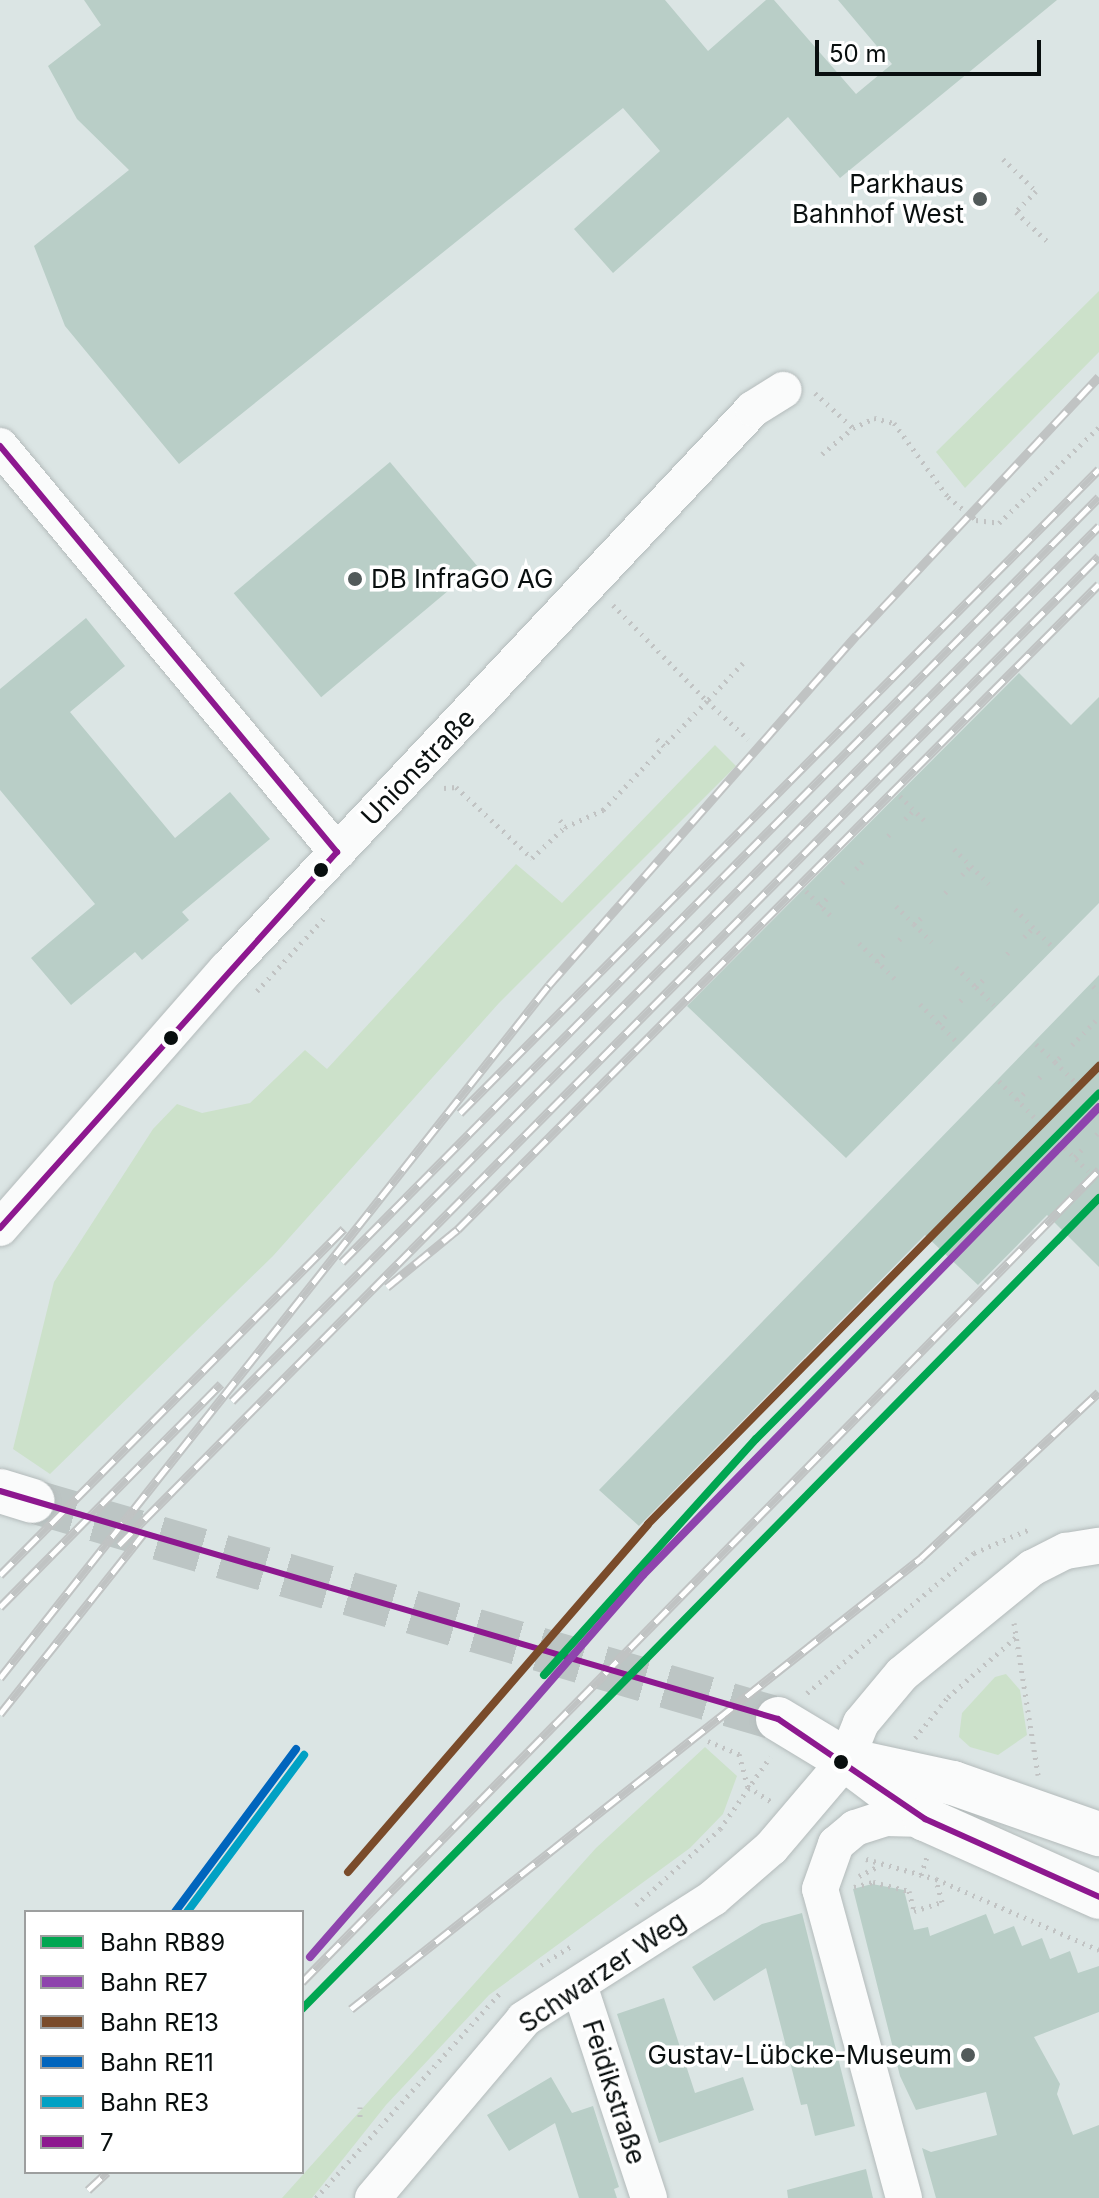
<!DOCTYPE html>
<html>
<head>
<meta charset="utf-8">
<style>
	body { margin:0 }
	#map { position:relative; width:1099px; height:2198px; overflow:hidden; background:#dbe5e4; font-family:Inter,sans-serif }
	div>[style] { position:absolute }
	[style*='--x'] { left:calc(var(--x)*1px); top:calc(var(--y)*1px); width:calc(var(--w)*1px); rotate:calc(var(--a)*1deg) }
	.green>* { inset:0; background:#cce1ca }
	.building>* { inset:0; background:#b9cec7; transform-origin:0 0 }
	.secondary-tunnel>* { height:44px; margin-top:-22px; transform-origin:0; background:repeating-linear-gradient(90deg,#bcc5c4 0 44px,transparent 0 66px) }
	.path>* { height:5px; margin-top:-2.5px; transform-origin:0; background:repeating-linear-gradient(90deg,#c1c3c3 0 2px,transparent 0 8px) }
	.roads { filter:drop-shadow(0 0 2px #b4bbbb) drop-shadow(0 0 2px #b4bbbb) }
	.street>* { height:36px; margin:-18px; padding:0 18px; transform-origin:18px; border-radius:18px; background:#fafbfb }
	.secondary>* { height:44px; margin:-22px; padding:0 22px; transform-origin:22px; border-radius:22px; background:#fafbfb }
	.rail>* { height:9px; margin-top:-4.5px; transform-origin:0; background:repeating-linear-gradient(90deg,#fff 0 18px,#c0c3c3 0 36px); box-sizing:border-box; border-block:2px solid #c0c3c3 }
	.bus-1>* { height:6px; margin:-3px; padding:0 3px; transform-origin:3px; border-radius:3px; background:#8d188f }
	.rail-1>* { height:8px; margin:-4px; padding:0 4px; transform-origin:4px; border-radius:4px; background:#00a651 }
	.rail-2>* { height:8px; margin:-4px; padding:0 4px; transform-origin:4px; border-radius:4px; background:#8e44ad }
	.rail-3>* { height:8px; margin:-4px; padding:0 4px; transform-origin:4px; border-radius:4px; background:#7a4b2a }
	.rail-4>* { height:8px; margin:-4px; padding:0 4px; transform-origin:4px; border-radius:4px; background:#0065bd }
	.rail-5>* { height:8px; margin:-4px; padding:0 4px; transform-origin:4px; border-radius:4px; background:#00a1c4 }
	.dots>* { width:22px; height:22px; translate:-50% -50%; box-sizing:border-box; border:4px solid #fff; border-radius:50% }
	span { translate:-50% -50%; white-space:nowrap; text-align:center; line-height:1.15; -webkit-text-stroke:7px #fff; paint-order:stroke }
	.poi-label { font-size:26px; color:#090f0f }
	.right { translate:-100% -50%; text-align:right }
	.left { translate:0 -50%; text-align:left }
	.street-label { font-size:26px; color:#090f0f }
	.legend { position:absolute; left:24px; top:1910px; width:280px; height:264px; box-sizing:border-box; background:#fff; border:2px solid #9d9f9f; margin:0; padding:10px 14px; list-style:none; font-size:24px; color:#090f0f }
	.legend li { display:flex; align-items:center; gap:16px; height:40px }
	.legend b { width:40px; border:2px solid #9d9f9f }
	.scale { position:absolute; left:815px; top:40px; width:226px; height:36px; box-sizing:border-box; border:4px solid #090f0f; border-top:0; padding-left:10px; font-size:24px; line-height:28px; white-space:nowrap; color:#090f0f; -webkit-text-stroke:6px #fff; paint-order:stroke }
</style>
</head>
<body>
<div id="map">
	<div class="green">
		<i style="clip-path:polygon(1099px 291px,1099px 352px,965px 488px,936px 452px)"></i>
		<i style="clip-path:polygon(715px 745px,736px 766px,499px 1003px,273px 1256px,50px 1474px,13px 1449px,54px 1282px,153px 1129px,177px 1104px,202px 1113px,250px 1103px,305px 1050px,327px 1069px,516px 864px,562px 903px)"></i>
		<i style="clip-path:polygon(1006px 1674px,1020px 1690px,1027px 1735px,998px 1755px,970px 1747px,959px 1737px,962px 1713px,995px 1677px)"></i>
		<i style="clip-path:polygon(705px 1747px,737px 1776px,723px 1814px,690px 1848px,489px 1995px,386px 2105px,312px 2198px,282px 2198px,596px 1848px)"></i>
	</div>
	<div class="building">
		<i style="clip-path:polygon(84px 0,665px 0,708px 51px,766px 0,774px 0,856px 94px,892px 64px,838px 0,1057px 0,840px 178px,788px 117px,613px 273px,574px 229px,660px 151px,623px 108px,179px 464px,65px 326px,34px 246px,129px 170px,77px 119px,48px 66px,101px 25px)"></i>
		<i style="left:390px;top:462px;width:136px;height:204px;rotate:50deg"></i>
		<i style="clip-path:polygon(86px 618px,125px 666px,70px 712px,175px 838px,230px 792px,270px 839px,182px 912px,189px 920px,142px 960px,135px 952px,71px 1005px,31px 958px,95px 904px,0 790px,0 689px)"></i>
		<i style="clip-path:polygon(1019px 673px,1071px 725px,1099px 697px,1099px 903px,846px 1158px,687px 1006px)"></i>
		<i style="clip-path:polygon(1099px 975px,1099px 1267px,1047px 1215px,978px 1285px,925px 1235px,639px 1526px,599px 1490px)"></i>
		<i style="clip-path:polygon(872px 1884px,904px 1890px,914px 1930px,928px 1927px,930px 1936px,986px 1914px,994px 1934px,1014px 1926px,1022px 1946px,1042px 1938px,1050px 1959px,1070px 1951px,1078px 1973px,1099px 1966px,1099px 2012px,1034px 2037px,1060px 2084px,1057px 2094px,1073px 2135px,1099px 2125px,1099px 2198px,936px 2198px,922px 2148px,931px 2152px,997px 2135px,986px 2092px,916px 2110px,900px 2076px,853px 1889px)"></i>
		<i style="clip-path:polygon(802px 1913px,855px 2126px,815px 2136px,807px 2104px,801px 2105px,766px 1968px,714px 2001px,692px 1967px,762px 1924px)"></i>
		<i style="clip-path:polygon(664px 1998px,695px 2093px,743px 2077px,754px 2110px,659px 2143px,617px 2014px)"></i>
		<i style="clip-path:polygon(551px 2077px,572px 2113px,593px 2106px,619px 2187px,614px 2189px,617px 2198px,579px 2198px,555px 2123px,509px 2151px,487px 2115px)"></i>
		<i style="clip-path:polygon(866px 2169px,873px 2198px,788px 2198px,787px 2190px)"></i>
	</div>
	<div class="secondary-tunnel">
		<i style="--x:32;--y:1501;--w:777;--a:16.29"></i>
	</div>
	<div class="path">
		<i style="--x:1003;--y:159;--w:46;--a:44.1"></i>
		<i style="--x:1036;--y:191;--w:29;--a:134"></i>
		<i style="--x:1016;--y:212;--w:42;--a:43.1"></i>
		<i style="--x:815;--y:393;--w:52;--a:42.6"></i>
		<i style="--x:853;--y:428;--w:23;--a:-25"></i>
		<i style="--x:874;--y:418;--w:21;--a:14"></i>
		<i style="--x:894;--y:423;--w:92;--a:53.9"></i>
		<i style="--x:948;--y:497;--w:36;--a:39"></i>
		<i style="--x:976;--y:520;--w:23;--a:7"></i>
		<i style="--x:999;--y:523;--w:139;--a:-43.8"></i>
		<i style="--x:822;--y:454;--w:40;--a:-40"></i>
		<i style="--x:613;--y:605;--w:134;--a:45.6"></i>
		<i style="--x:707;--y:701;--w:62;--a:133.7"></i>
		<i style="--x:664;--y:746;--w:10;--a:-135"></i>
		<i style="--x:743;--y:663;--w:52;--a:133.5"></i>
		<i style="--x:707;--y:701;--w:56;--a:42.8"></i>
		<i style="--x:444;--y:788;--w:12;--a:-5"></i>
		<i style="--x:456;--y:787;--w:104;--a:43.1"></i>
		<i style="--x:532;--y:858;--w:45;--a:-43.2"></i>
		<i style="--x:565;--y:827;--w:42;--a:-24.1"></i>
		<i style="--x:603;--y:810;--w:88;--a:-46.4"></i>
		<i style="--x:900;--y:796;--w:40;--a:45"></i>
		<i style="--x:905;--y:819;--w:13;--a:-45"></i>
		<i style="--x:560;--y:820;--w:9;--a:54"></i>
		<i style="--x:888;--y:836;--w:6;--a:-45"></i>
		<i style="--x:954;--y:849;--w:49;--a:45"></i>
		<i style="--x:856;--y:869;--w:11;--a:-49"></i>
		<i style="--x:962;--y:875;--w:13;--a:-45"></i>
		<i style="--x:842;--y:883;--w:6;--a:-45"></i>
		<i style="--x:806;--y:891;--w:38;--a:45"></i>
		<i style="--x:945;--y:893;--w:7;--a:-45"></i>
		<i style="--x:820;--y:906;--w:13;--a:-48"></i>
		<i style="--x:896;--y:906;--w:25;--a:45"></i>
		<i style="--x:1015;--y:909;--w:54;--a:45"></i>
		<i style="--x:921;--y:918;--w:9;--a:139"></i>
		<i style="--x:914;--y:924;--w:25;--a:45"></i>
		<i style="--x:1024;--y:937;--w:13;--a:-45"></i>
		<i style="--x:899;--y:940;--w:6;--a:-45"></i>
		<i style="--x:859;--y:943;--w:51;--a:45"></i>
		<i style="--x:1007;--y:954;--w:6;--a:-51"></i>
		<i style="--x:877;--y:962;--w:13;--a:-48"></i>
		<i style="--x:956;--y:967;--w:28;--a:45"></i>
		<i style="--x:983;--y:980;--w:10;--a:135"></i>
		<i style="--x:976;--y:987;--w:25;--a:45"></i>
		<i style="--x:1093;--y:986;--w:8;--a:45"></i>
		<i style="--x:257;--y:991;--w:102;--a:-47.4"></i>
		<i style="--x:960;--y:1001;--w:6;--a:-39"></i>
		<i style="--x:920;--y:1004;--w:53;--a:45.8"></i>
		<i style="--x:939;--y:1023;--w:12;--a:-48"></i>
		<i style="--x:1036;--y:1044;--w:26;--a:43"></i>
		<i style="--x:1072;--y:1045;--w:39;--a:-46"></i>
		<i style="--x:1060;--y:1057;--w:7;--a:135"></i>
		<i style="--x:1055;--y:1062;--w:28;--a:45"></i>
		<i style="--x:1039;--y:1078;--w:6;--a:-45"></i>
		<i style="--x:999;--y:1081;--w:53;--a:45.8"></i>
		<i style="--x:1017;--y:1100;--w:13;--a:-45"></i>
		<i style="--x:1097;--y:1105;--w:3;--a:45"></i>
		<i style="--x:1096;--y:1135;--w:4;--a:-45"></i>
		<i style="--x:1059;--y:1142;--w:41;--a:45"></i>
		<i style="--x:1075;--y:1157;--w:12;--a:-48"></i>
		<i style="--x:1014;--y:1623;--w:154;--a:81"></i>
		<i style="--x:807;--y:1693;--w:218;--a:-40"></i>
		<i style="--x:974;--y:1553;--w:63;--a:-23.3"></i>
		<i style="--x:915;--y:1738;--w:53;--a:-51.2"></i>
		<i style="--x:948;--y:1697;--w:91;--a:-41.4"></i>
		<i style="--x:708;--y:1741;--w:34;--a:23"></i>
		<i style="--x:739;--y:1754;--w:34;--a:75"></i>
		<i style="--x:748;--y:1787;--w:28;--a:32"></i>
		<i style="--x:866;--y:1859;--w:73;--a:15.9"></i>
		<i style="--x:936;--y:1879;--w:178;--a:23.5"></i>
		<i style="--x:921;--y:1875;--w:19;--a:-72"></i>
		<i style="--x:859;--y:1876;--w:22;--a:-27"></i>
		<i style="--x:854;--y:1887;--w:20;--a:-15"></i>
		<i style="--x:873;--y:1882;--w:37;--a:14"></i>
		<i style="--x:909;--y:1891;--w:21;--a:76"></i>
		<i style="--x:914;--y:1911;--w:29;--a:-18"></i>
		<i style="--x:942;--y:1902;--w:24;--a:-105"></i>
		<i style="--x:636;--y:1905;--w:113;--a:-42.1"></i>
		<i style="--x:720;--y:1829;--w:88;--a:-55.2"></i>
		<i style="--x:541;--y:1965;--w:38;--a:-32"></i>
		<i style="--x:360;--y:2107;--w:12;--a:90"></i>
		<i style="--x:316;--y:2198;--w:275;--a:-48.1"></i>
	</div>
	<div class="roads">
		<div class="street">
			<i style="--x:0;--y:446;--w:528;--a:50.31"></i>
			<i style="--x:0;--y:1228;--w:344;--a:-48.8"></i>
			<i style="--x:227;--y:969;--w:768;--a:-46.79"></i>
			<i style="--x:753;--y:409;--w:36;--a:-32"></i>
			<i style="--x:579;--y:1985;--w:224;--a:71.8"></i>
			<i style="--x:373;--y:2198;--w:234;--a:-49.8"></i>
			<i style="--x:524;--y:2019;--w:224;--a:-32.6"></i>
			<i style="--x:713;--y:1898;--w:77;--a:-40.8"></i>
			<i style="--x:771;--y:1848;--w:116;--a:-49.6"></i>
			<i style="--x:846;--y:1760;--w:40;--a:-68"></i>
			<i style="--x:861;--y:1723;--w:64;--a:-50.1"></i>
			<i style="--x:902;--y:1674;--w:168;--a:-39.2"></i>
			<i style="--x:1032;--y:1568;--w:38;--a:-27"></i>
			<i style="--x:1066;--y:1551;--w:33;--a:-9"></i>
			<i style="--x:904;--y:2198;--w:320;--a:-105.2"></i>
			<i style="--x:820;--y:1889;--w:48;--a:-70.4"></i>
			<i style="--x:836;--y:1844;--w:25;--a:-40"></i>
			<i style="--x:855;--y:1828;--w:32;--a:-18"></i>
			<i style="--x:885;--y:1818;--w:40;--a:1.4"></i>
		</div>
		<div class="secondary">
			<i style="--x:0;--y:1491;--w:34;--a:17"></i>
			<i style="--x:778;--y:1719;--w:79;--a:31.1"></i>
			<i style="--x:846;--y:1760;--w:99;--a:36.8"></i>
			<i style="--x:925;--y:1819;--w:191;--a:24.1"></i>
			<i style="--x:856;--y:1762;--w:99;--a:12.2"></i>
			<i style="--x:953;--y:1783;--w:155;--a:19.3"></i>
		</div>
	</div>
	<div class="rail">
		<i style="--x:460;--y:1113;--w:907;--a:-45.22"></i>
		<i style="--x:342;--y:1262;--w:1076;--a:-45.3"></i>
		<i style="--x:387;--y:1287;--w:92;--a:-39.2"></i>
		<i style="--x:458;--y:1229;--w:909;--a:-45.18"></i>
		<i style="--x:232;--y:1401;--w:1232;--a:-45.26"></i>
		<i style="--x:119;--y:1545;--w:1392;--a:-45.26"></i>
		<i style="--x:0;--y:1575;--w:488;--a:-45.2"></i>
		<i style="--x:0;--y:1607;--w:314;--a:-45.3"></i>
		<i style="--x:0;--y:1678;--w:884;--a:-51.61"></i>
		<i style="--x:549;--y:985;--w:466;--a:-48.7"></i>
		<i style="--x:857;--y:635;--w:354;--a:-46.9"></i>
		<i style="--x:0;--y:1714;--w:231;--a:-51.5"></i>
		<i style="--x:302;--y:1982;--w:1138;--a:-45.53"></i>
		<i style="--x:351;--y:2009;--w:727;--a:-38.35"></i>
		<i style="--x:921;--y:1558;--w:243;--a:-43"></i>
		<i style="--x:88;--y:2190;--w:26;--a:-43"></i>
	</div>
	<div class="bus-1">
		<i style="--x:0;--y:446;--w:528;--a:50.31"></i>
		<i style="--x:0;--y:1228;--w:505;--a:-48.13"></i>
		<i style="--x:0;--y:1491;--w:811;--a:16.33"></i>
		<i style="--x:778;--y:1719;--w:178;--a:34.2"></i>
		<i style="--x:925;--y:1819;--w:191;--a:24.1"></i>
	</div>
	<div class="rail-1">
		<i style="--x:544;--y:1675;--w:317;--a:-48.1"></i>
		<i style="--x:756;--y:1439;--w:487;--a:-45.2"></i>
		<i style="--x:302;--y:2009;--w:1137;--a:-45.5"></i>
	</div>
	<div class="rail-2">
		<i style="--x:310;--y:1957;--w:507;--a:-48.92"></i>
		<i style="--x:643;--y:1575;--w:653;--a:-45.74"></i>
	</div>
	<div class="rail-3">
		<i style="--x:348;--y:1872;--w:459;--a:-49.2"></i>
		<i style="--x:648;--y:1524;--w:643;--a:-45.44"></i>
	</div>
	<div class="rail-4">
		<i style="--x:175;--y:1912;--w:203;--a:-53.4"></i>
	</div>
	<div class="rail-5">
		<i style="--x:187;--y:1912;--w:196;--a:-53.3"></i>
	</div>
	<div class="dots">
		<i style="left:980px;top:199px;background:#525a5a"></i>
		<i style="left:355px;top:579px;background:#525a5a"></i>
		<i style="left:321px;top:870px;background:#090f0f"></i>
		<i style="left:171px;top:1038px;background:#090f0f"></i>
		<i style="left:841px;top:1762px;background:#090f0f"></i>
		<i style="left:968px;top:2055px;background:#525a5a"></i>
	</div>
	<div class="poi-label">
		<span class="right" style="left:964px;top:199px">Parkhaus<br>Bahnhof West</span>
		<span class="left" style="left:371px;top:579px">DB InfraGO AG</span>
		<span class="right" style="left:952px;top:2055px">Gustav-Lübcke-Museum</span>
	</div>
	<div class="street-label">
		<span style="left:418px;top:767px;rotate:-46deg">Unionstraße</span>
		<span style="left:602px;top:1972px;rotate:-34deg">Schwarzer Weg</span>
		<span style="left:614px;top:2092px;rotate:72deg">Feidikstraße</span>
	</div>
	<ul class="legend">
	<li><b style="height:10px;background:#00a651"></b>Bahn RB89</li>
	<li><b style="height:10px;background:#8e44ad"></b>Bahn RE7</li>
	<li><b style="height:10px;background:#7a4b2a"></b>Bahn RE13</li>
	<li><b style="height:10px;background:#0065bd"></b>Bahn RE11</li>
	<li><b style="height:10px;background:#00a1c4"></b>Bahn RE3</li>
	<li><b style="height:10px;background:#8d188f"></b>7</li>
	</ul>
	<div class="scale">50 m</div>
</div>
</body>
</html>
